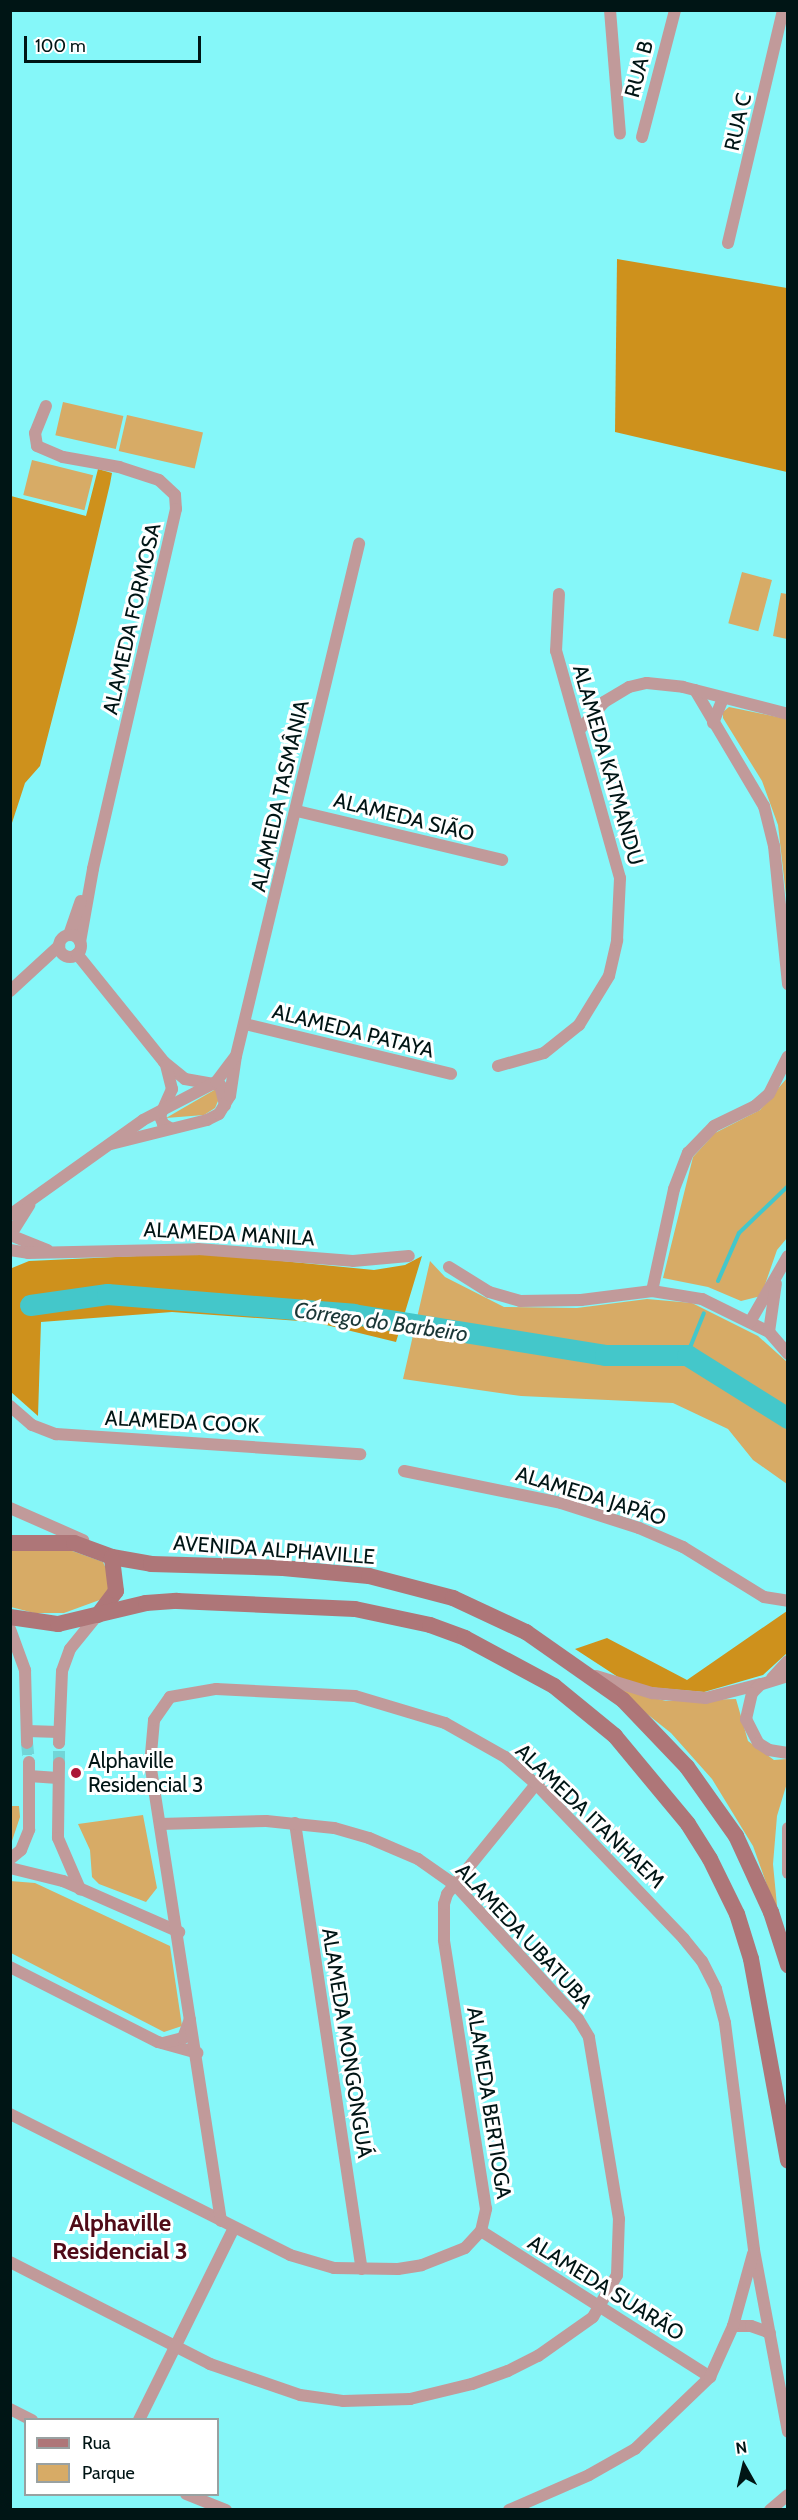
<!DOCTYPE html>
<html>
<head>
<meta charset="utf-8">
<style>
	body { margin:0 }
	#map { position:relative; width:798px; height:2520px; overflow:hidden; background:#85f7f9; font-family:Cabin,sans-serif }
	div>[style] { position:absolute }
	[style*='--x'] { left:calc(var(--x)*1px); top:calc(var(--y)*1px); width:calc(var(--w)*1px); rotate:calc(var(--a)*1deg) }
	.green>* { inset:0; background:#d7ab66; transform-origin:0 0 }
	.forest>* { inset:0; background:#ce911c }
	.stream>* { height:4px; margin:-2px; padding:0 2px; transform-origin:2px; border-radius:2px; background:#44c7ca }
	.river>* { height:21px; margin:-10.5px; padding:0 10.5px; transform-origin:10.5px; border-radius:10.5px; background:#44c7ca }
	.street-tunnel>* { height:12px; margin-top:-6px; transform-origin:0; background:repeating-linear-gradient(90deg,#71d5d7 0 12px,transparent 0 18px) }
	.street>* { height:12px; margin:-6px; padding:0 6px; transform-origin:6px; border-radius:6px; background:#c19a9a }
	.street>.ring { margin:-6px; padding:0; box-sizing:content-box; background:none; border:12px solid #c19a9a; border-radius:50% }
	.secondary>* { height:16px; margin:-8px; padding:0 8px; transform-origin:8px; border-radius:8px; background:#ae7678 }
	.dots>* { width:16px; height:16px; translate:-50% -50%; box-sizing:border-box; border:3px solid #fff; border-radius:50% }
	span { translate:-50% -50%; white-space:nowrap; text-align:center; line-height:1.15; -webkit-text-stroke:6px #fff; paint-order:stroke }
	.street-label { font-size:21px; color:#001515 }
	.poi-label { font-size:21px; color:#001515 }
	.left { translate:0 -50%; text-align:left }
	.water-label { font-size:22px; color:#1b3737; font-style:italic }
	.quarter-label { font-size:24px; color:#500a17; font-weight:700 }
	.frame { position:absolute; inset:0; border:12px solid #001515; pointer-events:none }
	.legend { position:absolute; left:24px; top:2418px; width:195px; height:78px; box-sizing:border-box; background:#fff; border:2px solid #99a1a1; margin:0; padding:8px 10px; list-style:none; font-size:18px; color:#001515 }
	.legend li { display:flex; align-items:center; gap:12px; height:30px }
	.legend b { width:30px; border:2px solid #99a1a1 }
	.north { position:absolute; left:714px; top:2436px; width:60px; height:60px; -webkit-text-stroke:4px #fff; paint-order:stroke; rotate:352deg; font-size:16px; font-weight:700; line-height:24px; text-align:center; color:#001515 }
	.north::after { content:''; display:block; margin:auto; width:21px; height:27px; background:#001515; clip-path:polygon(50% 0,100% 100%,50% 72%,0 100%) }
	.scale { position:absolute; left:24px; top:36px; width:177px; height:27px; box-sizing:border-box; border:3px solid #001515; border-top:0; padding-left:8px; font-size:18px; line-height:21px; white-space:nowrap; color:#001515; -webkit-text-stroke:4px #fff; paint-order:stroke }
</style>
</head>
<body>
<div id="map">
	<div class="green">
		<i style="left:63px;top:402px;width:62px;height:34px;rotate:13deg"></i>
		<i style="left:127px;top:415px;width:78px;height:37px;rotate:13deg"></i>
		<i style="left:32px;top:460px;width:63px;height:36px;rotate:14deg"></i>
		<i style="left:742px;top:572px;width:31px;height:53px;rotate:15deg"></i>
		<i style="clip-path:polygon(781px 593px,787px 594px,787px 639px,773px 636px)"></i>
		<i style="clip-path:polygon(729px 707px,787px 719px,787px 904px,778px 825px,762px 781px,723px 718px,723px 712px)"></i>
		<i style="clip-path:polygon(787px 1078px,787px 1238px,777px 1250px,761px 1296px,741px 1301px,708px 1287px,663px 1278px,693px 1157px,715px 1133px,760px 1110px)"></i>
		<i style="clip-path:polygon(216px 1089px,221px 1094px,215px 1108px,204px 1115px,166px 1118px)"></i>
		<i style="clip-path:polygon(430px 1261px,445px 1277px,504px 1307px,577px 1308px,647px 1299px,692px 1303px,758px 1336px,787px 1362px,787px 1484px,753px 1460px,728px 1429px,673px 1403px,521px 1396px,403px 1379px)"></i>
		<i style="clip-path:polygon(64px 1548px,103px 1562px,111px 1580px,105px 1598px,64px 1613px,34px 1613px,11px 1607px,11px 1550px)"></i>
		<i style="clip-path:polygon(613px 1687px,666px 1701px,736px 1699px,748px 1741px,774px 1760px,787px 1759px,787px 1783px,777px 1816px,773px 1864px,778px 1916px,753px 1846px,712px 1779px,671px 1733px)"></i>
		<i style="clip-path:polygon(11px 1806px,19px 1806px,20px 1817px,11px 1844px)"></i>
		<i style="clip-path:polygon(143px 1815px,157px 1888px,146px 1902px,99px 1884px,92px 1877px,90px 1850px,78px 1824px)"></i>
		<i style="clip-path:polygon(10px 1881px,35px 1883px,170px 1946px,182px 2026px,164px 2032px,11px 1953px)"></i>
	</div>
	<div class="forest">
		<i style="clip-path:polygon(617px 259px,787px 288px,787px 472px,615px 432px)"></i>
		<i style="clip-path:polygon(98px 469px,112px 473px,110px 484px,77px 623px,40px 766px,25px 783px,11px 826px,11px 496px,86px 516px)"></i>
		<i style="clip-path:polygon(202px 1253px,374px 1270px,405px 1265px,422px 1256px,396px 1342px,314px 1322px,172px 1312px,41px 1322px,38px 1416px,11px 1392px,12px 1268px,29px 1261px)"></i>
		<i style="clip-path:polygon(787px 1611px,787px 1653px,763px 1675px,704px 1692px,647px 1687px,621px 1679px,575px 1649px,607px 1638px,687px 1680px)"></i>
	</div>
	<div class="stream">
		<i style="--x:718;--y:1281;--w:52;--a:-66.4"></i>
		<i style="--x:739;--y:1233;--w:68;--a:-43.8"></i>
		<i style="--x:687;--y:1355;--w:45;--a:-68"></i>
	</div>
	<div class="river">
		<i style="--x:30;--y:1305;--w:78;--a:-8.1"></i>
		<i style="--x:107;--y:1294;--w:247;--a:4.6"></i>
		<i style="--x:353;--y:1314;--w:255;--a:9.2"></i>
		<i style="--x:605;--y:1355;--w:82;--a:0"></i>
		<i style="--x:687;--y:1355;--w:119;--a:32"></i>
	</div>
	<div class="street-tunnel">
		<i style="--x:27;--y:1743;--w:19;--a:84"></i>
		<i style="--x:59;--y:1763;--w:20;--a:-90"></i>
	</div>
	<div class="street">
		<i style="--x:610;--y:10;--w:124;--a:85.4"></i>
		<i style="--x:642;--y:137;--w:131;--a:-75.4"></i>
		<i style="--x:728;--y:243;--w:239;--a:-76.7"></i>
		<i style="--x:46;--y:406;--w:29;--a:112"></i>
		<i style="--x:35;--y:433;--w:13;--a:81"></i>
		<i style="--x:37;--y:446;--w:28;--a:23"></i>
		<i style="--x:63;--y:457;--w:57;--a:10.1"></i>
		<i style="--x:119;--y:467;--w:42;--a:18"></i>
		<i style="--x:159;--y:480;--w:22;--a:43"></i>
		<i style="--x:175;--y:495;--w:14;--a:86"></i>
		<i style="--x:176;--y:509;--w:369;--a:103"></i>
		<i style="--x:93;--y:869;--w:74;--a:100.1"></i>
		<i style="--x:695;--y:690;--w:135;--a:59.3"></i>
		<i style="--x:764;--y:806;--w:41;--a:76"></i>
		<i style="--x:774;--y:846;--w:139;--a:84.2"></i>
		<i style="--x:713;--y:723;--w:27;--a:-68"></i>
		<i style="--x:580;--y:729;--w:36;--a:-48"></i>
		<i style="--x:604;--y:702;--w:29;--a:-31"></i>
		<i style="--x:629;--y:687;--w:18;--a:-13"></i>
		<i style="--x:647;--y:683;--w:36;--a:6"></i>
		<i style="--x:683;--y:687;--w:108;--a:14.4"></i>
		<i style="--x:297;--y:811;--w:211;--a:13.4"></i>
		<i style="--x:69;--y:935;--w:36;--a:-71"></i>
		<i class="ring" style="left:59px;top:935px;width:10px;height:10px"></i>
		<i style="--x:77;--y:954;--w:139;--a:51.1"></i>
		<i style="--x:164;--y:1062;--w:27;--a:39"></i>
		<i style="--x:185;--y:1079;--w:36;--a:10"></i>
		<i style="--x:220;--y:1085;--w:21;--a:76"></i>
		<i style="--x:10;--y:991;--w:67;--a:-42.6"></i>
		<i style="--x:245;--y:1024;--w:212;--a:13.6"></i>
		<i style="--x:166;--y:1065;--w:25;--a:76"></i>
		<i style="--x:172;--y:1089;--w:30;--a:114"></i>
		<i style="--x:160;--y:1116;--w:9;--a:69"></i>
		<i style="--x:163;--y:1124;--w:8;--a:30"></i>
		<i style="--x:498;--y:1066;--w:48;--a:-15.8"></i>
		<i style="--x:544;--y:1053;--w:45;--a:-38.7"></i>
		<i style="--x:579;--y:1025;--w:57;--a:-58.5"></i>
		<i style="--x:609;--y:976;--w:37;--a:-77"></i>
		<i style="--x:617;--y:940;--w:62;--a:-87.2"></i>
		<i style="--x:620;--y:878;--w:236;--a:-105.7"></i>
		<i style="--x:556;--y:651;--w:57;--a:-87"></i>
		<i style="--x:111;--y:1144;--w:99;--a:-14"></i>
		<i style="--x:207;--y:1120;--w:13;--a:-27"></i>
		<i style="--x:219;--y:1114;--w:21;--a:-59"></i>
		<i style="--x:230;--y:1096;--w:40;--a:-81.5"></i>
		<i style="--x:236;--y:1056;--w:527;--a:-76.49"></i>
		<i style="--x:10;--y:1215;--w:163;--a:-35.5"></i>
		<i style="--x:143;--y:1120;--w:82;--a:-27.5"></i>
		<i style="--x:216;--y:1082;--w:31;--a:-53"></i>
		<i style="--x:13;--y:1231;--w:31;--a:-58"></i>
		<i style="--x:15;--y:1237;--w:35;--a:22"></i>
		<i style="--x:10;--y:1250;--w:18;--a:9"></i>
		<i style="--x:28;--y:1253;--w:170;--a:-1.3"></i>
		<i style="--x:198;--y:1249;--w:155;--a:4.4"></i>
		<i style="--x:353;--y:1261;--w:56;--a:-5.1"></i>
		<i style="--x:449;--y:1267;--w:47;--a:32"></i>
		<i style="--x:489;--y:1292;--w:32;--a:16"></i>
		<i style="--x:520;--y:1301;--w:61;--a:-0.9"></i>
		<i style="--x:581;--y:1300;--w:72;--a:-7.2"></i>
		<i style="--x:652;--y:1291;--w:51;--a:9.1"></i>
		<i style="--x:702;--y:1299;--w:75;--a:26.2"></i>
		<i style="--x:769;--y:1332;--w:29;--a:49"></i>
		<i style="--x:652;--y:1291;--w:104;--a:-77.8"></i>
		<i style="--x:674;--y:1189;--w:39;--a:-69"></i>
		<i style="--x:688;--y:1153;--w:37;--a:-46"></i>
		<i style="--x:714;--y:1126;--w:46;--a:-26"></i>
		<i style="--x:755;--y:1106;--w:18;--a:-41"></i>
		<i style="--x:769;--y:1094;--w:42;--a:-63.4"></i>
		<i style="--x:750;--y:1322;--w:76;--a:-60.1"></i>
		<i style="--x:769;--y:1332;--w:49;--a:-81.9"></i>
		<i style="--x:10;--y:1406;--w:29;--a:41"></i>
		<i style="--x:32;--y:1425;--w:26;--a:21"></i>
		<i style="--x:56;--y:1434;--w:305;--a:3.8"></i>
		<i style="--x:404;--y:1471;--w:160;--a:11.5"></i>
		<i style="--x:561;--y:1503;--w:82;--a:17.8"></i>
		<i style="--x:639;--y:1528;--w:48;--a:23.4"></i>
		<i style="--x:683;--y:1547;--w:95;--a:31.7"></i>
		<i style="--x:764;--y:1597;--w:24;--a:9"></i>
		<i style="--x:10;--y:1508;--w:80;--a:23.7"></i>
		<i style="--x:10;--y:1629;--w:44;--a:69.9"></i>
		<i style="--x:25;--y:1670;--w:73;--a:88.4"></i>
		<i style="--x:596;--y:1676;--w:59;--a:16.9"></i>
		<i style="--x:652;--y:1693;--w:54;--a:5.3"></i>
		<i style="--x:706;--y:1698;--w:57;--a:-14.3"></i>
		<i style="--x:788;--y:1676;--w:28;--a:163"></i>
		<i style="--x:761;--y:1684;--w:13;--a:135"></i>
		<i style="--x:752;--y:1693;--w:27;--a:103"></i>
		<i style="--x:746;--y:1719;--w:27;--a:63"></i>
		<i style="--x:758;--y:1743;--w:13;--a:32"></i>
		<i style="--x:769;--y:1750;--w:19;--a:9"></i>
		<i style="--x:772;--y:1678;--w:23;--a:-47"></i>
		<i style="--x:27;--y:1731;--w:32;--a:2"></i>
		<i style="--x:59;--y:1743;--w:72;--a:-87.6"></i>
		<i style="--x:62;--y:1671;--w:23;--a:-70"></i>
		<i style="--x:70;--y:1649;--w:40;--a:-51"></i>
		<i style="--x:59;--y:1763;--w:75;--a:90.8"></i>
		<i style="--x:58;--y:1838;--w:56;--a:66.7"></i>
		<i style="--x:29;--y:1776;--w:29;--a:4"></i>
		<i style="--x:295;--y:1823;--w:451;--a:81.5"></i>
		<i style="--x:788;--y:1828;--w:45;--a:90"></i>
		<i style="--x:10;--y:1859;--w:14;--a:-39"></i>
		<i style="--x:21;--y:1850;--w:22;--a:-68"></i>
		<i style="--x:29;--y:1830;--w:68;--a:-90"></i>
		<i style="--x:10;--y:1868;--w:55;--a:13.8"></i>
		<i style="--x:63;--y:1881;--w:127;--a:23.7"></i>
		<i style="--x:10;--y:1967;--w:166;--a:26.9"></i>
		<i style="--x:158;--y:2042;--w:41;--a:15.4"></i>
		<i style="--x:163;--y:2043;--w:21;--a:-14"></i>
		<i style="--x:183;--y:2038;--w:20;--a:-70"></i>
		<i style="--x:10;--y:2114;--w:313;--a:26.7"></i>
		<i style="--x:290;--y:2255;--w:46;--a:16.5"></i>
		<i style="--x:334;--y:2268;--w:64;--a:0.9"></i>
		<i style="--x:398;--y:2269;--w:24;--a:-9"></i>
		<i style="--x:422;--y:2265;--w:46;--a:-21.6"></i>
		<i style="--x:465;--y:2248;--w:23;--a:-47"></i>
		<i style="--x:481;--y:2231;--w:23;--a:-77"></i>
		<i style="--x:486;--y:2209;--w:272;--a:-98.9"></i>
		<i style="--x:444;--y:1940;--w:36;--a:-90"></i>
		<i style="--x:444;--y:1904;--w:10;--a:-73"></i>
		<i style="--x:447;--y:1894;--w:141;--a:-51"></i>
		<i style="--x:221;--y:2221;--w:461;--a:-98.8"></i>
		<i style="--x:150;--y:1765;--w:45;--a:-84.9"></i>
		<i style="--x:154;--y:1720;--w:28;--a:-55"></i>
		<i style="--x:170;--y:1697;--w:47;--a:-9.9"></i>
		<i style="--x:216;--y:1689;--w:139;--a:2.9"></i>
		<i style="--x:355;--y:1696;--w:94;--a:16.7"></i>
		<i style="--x:445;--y:1723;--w:69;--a:29.5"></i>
		<i style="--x:505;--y:1757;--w:41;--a:41.1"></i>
		<i style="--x:536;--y:1784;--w:214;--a:46.3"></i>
		<i style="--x:684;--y:1939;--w:28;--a:51"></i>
		<i style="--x:702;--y:1961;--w:31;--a:63"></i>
		<i style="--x:716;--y:1989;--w:35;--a:75"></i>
		<i style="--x:725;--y:2023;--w:229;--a:82.7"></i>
		<i style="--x:754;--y:2250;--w:185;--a:79.4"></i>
		<i style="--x:481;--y:2231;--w:272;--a:32.5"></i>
		<i style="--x:10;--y:2262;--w:225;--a:27"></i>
		<i style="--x:210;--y:2364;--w:95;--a:19"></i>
		<i style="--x:300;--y:2395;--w:43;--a:7.9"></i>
		<i style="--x:343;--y:2401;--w:67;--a:-1.7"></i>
		<i style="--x:410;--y:2399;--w:64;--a:-13.6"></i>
		<i style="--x:472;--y:2384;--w:38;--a:-20"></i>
		<i style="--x:508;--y:2371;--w:34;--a:-27"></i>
		<i style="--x:538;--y:2356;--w:67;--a:-35.3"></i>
		<i style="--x:593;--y:2317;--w:48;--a:-60.3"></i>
		<i style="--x:617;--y:2275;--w:56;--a:-88"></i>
		<i style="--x:619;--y:2219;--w:184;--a:-99.4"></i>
		<i style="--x:589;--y:2037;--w:21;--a:-121"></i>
		<i style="--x:578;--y:2019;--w:182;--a:-132.5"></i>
		<i style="--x:455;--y:1885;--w:45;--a:-144.9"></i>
		<i style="--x:418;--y:1859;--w:53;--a:-156.8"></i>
		<i style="--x:369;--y:1838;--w:36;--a:-164"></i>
		<i style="--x:334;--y:1828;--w:68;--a:-174.1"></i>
		<i style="--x:266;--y:1821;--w:106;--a:178.4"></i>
		<i style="--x:733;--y:2326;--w:18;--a:0"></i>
		<i style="--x:751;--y:2326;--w:20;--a:20"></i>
		<i style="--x:10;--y:2409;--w:25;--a:27"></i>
		<i style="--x:139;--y:2420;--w:212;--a:-63.7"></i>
		<i style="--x:186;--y:2494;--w:43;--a:21.8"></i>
		<i style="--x:509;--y:2510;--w:87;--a:-23.6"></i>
		<i style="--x:589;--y:2475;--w:53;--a:-29.5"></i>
		<i style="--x:635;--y:2449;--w:104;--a:-43.8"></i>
		<i style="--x:710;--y:2377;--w:56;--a:-65.7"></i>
		<i style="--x:733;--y:2326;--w:75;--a:-74.5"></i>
		<i style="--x:770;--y:2510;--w:23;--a:-40"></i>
	</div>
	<div class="secondary">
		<i style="--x:10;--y:1543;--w:64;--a:0"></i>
		<i style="--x:74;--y:1543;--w:40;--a:20.2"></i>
		<i style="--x:112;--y:1557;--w:40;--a:10"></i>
		<i style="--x:151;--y:1564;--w:132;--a:1.7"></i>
		<i style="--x:283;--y:1568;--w:86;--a:5.3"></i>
		<i style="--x:369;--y:1576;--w:87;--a:14.7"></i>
		<i style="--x:453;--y:1598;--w:81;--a:25"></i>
		<i style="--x:526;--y:1632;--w:118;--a:35"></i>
		<i style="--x:623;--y:1700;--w:93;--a:46.3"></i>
		<i style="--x:687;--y:1767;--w:85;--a:54.6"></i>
		<i style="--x:736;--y:1836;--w:84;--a:65.3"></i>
		<i style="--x:771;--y:1912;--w:56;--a:72.2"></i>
		<i style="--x:98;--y:1615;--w:30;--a:-53"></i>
		<i style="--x:116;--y:1591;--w:34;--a:-97"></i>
		<i style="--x:10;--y:1617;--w:49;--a:8.3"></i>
		<i style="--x:58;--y:1624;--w:90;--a:-13.4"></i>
		<i style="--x:146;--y:1603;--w:31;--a:-4"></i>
		<i style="--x:177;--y:1601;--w:178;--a:2.6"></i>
		<i style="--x:355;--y:1609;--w:77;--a:12"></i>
		<i style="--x:430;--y:1625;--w:37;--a:20"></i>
		<i style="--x:465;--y:1638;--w:101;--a:28.3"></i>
		<i style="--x:554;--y:1686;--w:79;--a:39.3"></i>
		<i style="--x:615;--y:1736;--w:114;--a:50.3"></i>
		<i style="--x:688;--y:1824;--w:41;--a:57.8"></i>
		<i style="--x:710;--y:1859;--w:61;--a:63.9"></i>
		<i style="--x:737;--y:1914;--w:47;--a:72.7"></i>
		<i style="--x:751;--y:1959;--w:205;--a:79.6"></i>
	</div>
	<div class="dots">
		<i style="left:76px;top:1773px;background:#ac1636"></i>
	</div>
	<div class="street-label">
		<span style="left:639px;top:69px;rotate:-75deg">RUA B</span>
		<span style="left:738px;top:122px;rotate:-77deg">RUA C</span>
		<span style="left:132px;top:619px;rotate:-77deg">ALAMEDA FORMOSA</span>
		<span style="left:608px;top:765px;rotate:74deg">ALAMEDA KATMANDU</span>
		<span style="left:280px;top:796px;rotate:-77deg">ALAMEDA TASMÂNIA</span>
		<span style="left:404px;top:817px;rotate:14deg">ALAMEDA SIÃO</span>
		<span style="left:353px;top:1031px;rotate:14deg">ALAMEDA PATAYA</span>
		<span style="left:229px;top:1234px;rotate:3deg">ALAMEDA MANILA</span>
		<span style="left:182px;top:1422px;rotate:3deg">ALAMEDA COOK</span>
		<span style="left:591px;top:1496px;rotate:17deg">ALAMEDA JAPÃO</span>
		<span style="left:274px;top:1550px;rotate:4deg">AVENIDA ALPHAVILLE</span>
		<span style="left:590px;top:1816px;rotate:44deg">ALAMEDA ITANHAEM</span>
		<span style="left:524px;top:1936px;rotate:47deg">ALAMEDA UBATUBA</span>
		<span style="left:347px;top:2043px;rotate:81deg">ALAMEDA MONGONGUÁ</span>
		<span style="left:489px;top:2103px;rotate:81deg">ALAMEDA BERTIOGA</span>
		<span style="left:606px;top:2288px;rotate:32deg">ALAMEDA SUARÃO</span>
	</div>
	<div class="poi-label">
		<span class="left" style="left:88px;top:1773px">Alphaville<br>Residencial 3</span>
	</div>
	<div class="water-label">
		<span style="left:381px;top:1322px;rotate:8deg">Córrego do Barbeiro</span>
	</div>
	<div class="quarter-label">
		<span style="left:120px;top:2237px">Alphaville<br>Residencial 3</span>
	</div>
	<div class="frame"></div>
	<ul class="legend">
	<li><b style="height:8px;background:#ae7678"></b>Rua</li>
	<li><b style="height:16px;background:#d7ab66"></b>Parque</li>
	</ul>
	<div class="north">N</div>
	<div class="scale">100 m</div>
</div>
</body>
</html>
